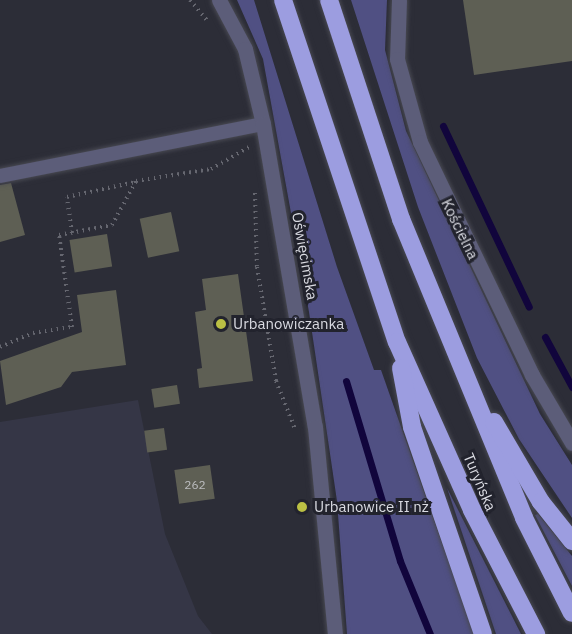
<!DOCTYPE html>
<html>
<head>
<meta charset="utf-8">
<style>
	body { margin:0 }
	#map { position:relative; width:572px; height:634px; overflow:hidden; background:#2c2d37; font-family:"IBM Plex Sans",sans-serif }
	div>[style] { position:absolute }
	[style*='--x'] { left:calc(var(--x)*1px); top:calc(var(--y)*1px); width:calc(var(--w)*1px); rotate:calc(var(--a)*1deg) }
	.built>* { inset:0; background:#353646 }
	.green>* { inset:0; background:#505083 }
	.stream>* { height:7px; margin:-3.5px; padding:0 3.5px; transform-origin:3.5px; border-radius:3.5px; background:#11053c }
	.building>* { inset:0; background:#5e5f54; transform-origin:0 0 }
	.path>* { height:4px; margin-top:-2px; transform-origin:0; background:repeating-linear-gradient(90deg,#666770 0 1.5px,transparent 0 6px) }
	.roads { filter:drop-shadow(0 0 2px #484952) drop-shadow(0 0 2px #484952) }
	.lane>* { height:14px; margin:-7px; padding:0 7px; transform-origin:7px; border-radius:7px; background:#5c5d79 }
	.street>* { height:15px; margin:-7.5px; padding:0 7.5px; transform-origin:7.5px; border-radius:7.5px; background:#5c5d79 }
	.highway>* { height:18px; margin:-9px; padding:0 9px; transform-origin:9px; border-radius:9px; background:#9c9de0 }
	.dots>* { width:16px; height:16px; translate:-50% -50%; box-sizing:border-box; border:3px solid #22232d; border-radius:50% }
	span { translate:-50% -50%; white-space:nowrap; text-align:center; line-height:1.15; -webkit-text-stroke:6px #22232d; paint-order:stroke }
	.number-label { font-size:12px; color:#bbbcbe }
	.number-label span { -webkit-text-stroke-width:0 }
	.street-label { font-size:15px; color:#dadbe2 }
	.poi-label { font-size:15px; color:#dadbe2 }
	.left { translate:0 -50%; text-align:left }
</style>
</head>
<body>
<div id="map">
	<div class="built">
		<i style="clip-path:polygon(138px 400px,165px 534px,198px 616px,212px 634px,0 634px,0 422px)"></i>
	</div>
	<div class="green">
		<i style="clip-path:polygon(237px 0,254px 0,337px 267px,374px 370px,381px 370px,474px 634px,347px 634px,337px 501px,309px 312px,263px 59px)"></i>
		<i style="clip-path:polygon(351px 0,387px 0,385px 50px,406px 131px,540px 414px,572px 465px,572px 518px,519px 439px,477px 358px,418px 207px)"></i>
		<i style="clip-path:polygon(447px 488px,521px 634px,496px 634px)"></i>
		<i style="clip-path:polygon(538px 514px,572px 556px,572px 586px,535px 515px)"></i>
	</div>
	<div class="stream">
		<i style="--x:443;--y:126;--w:200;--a:64.6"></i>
		<i style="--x:545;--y:337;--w:57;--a:61.6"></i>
		<i style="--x:346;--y:381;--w:188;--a:73.3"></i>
		<i style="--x:400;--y:561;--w:79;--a:67.7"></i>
	</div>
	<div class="building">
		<i style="clip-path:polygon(463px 0,572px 0,572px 61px,474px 75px)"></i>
		<i style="clip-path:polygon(11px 183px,25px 235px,0 242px,0 185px)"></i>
		<i style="left:171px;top:212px;width:40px;height:32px;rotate:78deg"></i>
		<i style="left:107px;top:234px;width:33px;height:38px;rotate:81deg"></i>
		<i style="clip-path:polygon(238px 274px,253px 381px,199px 388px,197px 369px,202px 368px,195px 312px,206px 310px,202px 279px)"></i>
		<i style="clip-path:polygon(116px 290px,126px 365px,72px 372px,61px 387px,6px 405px,0 361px,82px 332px,77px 295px)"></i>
		<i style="left:177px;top:385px;width:19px;height:26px;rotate:81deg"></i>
		<i style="left:164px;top:428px;width:22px;height:20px;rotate:82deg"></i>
		<i style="left:210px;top:465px;width:34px;height:36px;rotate:82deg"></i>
	</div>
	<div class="path">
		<i style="--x:190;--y:0;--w:26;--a:50"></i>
		<i style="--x:255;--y:193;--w:74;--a:88.5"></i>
		<i style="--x:257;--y:267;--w:116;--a:80.5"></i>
		<i style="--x:276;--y:381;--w:52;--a:68.4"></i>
		<i style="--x:72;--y:233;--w:36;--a:-98"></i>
		<i style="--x:67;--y:197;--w:70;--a:-12.4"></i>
		<i style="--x:0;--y:347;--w:36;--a:-23"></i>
		<i style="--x:33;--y:333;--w:39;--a:-9"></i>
		<i style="--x:72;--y:327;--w:93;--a:-98"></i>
		<i style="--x:59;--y:235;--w:54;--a:-10.7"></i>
		<i style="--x:112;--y:225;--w:50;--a:-61.4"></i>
		<i style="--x:136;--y:181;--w:76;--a:-9.1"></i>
		<i style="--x:211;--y:169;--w:44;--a:-30.1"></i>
	</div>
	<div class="roads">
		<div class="lane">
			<i style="--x:0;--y:176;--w:268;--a:-11.2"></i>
		</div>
		<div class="street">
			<i style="--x:219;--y:0;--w:55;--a:62"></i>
			<i style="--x:245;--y:49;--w:77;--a:76.5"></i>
			<i style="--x:263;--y:124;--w:307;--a:80.3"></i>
			<i style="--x:315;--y:427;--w:208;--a:84.5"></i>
			<i style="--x:399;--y:0;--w:59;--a:91.9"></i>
			<i style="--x:397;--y:59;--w:86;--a:74.5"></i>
			<i style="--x:420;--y:142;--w:259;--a:64.3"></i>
			<i style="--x:532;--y:375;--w:79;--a:59.5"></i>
		</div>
		<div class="highway">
			<i style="--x:283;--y:0;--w:360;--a:71.6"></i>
			<i style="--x:397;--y:342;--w:184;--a:65.9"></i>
			<i style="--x:472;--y:510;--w:140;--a:62.7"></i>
			<i style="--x:329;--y:0;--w:231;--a:71.8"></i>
			<i style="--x:401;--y:219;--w:323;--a:67.6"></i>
			<i style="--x:524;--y:518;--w:106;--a:63.2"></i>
			<i style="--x:401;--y:368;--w:60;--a:79.4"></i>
			<i style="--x:412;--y:427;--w:219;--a:71.1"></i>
			<i style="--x:494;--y:422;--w:93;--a:59.6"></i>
			<i style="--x:541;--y:502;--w:50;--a:51.5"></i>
		</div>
	</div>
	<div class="dots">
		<i style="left:221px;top:324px;background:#bbc044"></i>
		<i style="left:302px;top:507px;background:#bbc044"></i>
	</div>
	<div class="number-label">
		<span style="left:195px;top:485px">262</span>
	</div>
	<div class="street-label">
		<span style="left:460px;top:229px;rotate:64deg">Kościelna</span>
		<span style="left:305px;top:256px;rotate:80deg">Oświęcimska</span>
		<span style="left:480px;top:482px;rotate:67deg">Turyńska</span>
	</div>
	<div class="poi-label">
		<span class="left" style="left:233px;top:324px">Urbanowiczanka</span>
		<span class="left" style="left:314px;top:507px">Urbanowice II nż</span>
	</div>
</div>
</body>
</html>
